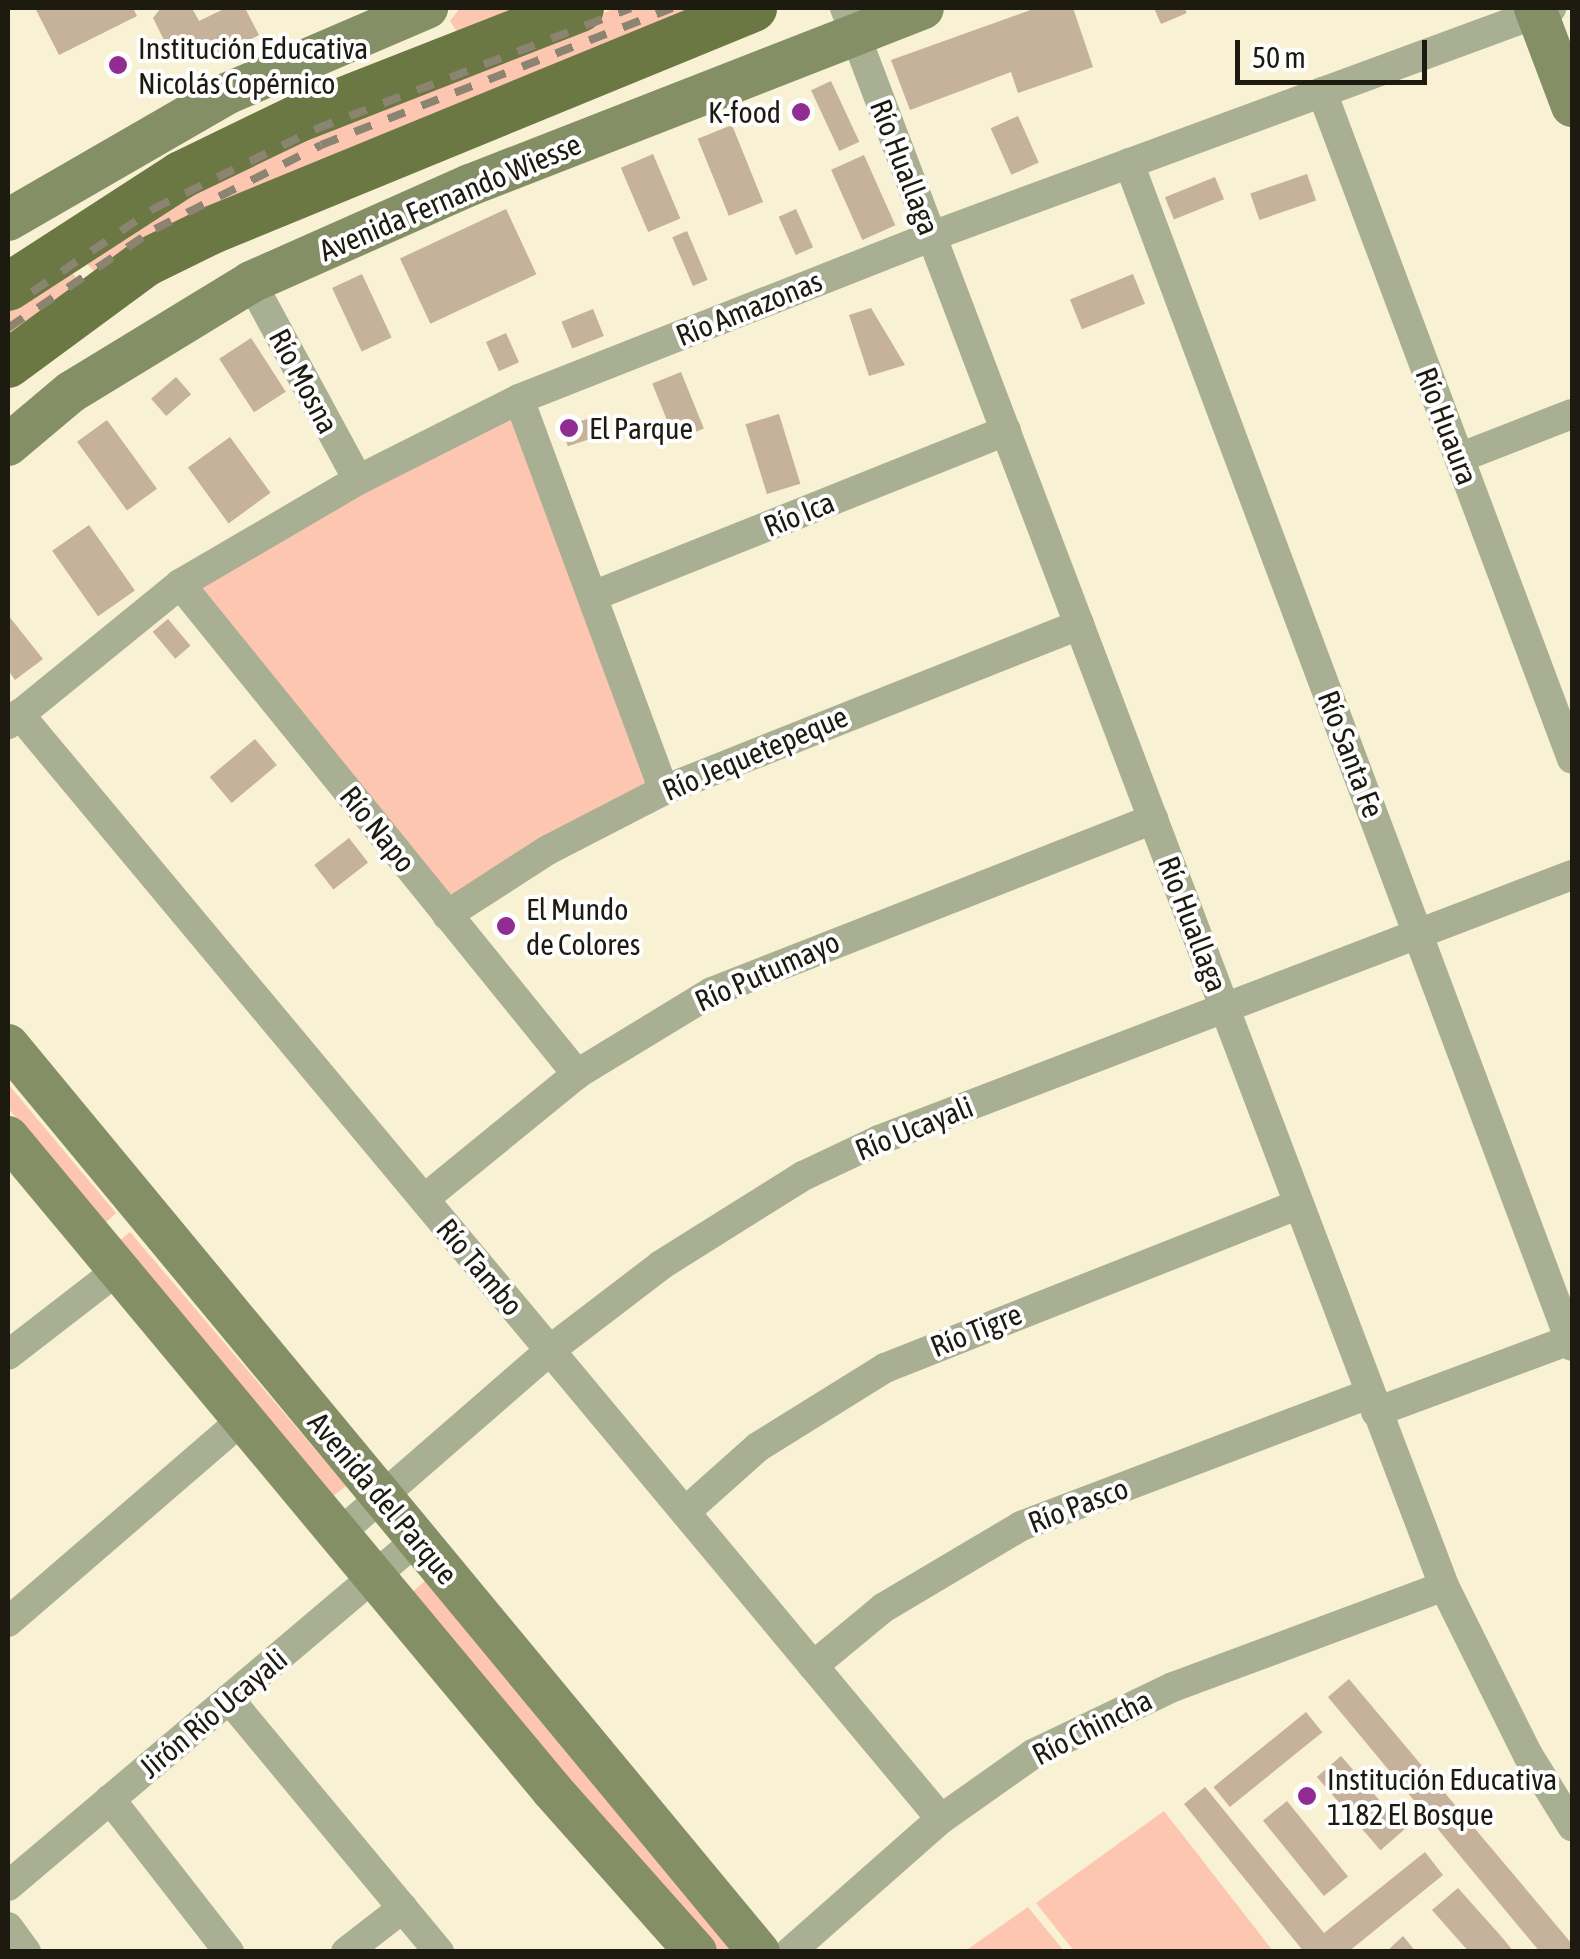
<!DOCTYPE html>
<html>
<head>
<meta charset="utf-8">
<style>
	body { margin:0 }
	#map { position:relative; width:1580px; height:1959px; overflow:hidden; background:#f9f1d3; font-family:"Asap Condensed",sans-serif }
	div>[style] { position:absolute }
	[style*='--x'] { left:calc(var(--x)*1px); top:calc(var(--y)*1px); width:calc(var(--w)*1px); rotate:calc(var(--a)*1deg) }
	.green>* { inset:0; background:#fdc6b0 }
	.building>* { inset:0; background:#c6b19a; transform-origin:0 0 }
	.street>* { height:30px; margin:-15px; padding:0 15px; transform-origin:15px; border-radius:15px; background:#a8af93 }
	.secondary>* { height:42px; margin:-21px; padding:0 21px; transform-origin:21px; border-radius:21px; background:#858f65 }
	.primary>* { height:48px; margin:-24px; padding:0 24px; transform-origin:24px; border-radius:24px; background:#6c7843 }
	.rail>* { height:8px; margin-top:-4px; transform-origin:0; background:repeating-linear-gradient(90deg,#8a8470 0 18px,transparent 0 36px) }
	.dots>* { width:28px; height:28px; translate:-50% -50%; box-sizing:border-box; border:5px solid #fefefe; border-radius:50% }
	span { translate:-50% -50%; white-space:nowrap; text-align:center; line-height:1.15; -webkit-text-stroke:8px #fefefe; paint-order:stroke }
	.poi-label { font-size:30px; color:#1d1a10 }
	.left { translate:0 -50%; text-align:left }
	.right { translate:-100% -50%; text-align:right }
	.street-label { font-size:30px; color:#1d1a10 }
	.frame { position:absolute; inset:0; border:10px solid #1d1a10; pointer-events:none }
	.scale { position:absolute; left:1235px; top:40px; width:192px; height:45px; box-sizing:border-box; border:5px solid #1d1a10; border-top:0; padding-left:12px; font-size:30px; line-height:35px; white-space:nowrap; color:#1d1a10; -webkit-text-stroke:8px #fefefe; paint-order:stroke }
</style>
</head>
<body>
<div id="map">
	<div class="green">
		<i style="clip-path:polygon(460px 8px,556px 8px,460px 36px,450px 21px)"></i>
		<i style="clip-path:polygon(616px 8px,730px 8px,98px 276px,81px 257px,299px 130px)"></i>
		<i style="clip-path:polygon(67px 266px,82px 285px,8px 349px,8px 301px)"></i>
		<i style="clip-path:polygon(519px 399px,664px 790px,447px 915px,180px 584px)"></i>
		<i style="clip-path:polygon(8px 1084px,116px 1213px,105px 1223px,8px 1108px)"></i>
		<i style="clip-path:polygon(130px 1232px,346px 1486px,332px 1497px,119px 1241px)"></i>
		<i style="clip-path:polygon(426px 1580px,732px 1951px,711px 1951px,410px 1594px)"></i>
		<i style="clip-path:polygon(1164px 1811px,1273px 1951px,1074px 1951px,1036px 1903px)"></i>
		<i style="clip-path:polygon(1028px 1907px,1064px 1951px,965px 1951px)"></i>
	</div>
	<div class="building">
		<i style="clip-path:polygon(35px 8px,133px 8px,137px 16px,59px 55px)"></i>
		<i style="clip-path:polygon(161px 8px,192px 8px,199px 21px,226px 8px,245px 8px,259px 35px,214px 59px,207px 46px,175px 62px,153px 18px)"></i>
		<i style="clip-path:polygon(1036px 8px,1073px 8px,1093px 67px,1018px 93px,1011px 72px,910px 110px,891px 60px)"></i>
		<i style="clip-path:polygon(1154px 8px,1184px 8px,1187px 13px,1161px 24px)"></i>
		<i style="left:831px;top:81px;width:67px;height:22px;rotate:65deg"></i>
		<i style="left:1018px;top:116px;width:51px;height:30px;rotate:66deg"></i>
		<i style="left:732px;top:125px;width:83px;height:37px;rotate:68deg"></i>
		<i style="left:653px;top:154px;width:70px;height:35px;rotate:67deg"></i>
		<i style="left:864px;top:155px;width:77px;height:36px;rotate:66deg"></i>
		<i style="left:1307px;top:174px;width:28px;height:60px;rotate:71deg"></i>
		<i style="left:1215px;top:177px;width:24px;height:54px;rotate:68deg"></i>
		<i style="left:506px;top:209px;width:72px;height:117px;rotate:65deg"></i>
		<i style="left:796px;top:209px;width:42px;height:19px;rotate:66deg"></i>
		<i style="left:687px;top:231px;width:53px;height:16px;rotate:67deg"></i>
		<i style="left:362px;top:274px;width:70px;height:33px;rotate:65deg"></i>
		<i style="left:1133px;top:274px;width:32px;height:68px;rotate:68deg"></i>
		<i style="clip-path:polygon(871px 308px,905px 365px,869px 376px,849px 315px)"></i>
		<i style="left:593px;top:309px;width:29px;height:34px;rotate:68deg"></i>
		<i style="left:506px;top:333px;width:32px;height:22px;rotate:66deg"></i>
		<i style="left:251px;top:338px;width:64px;height:38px;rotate:57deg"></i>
		<i style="left:681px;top:372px;width:61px;height:31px;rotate:68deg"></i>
		<i style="left:176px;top:377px;width:23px;height:33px;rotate:49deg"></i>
		<i style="left:779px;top:414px;width:73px;height:35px;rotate:73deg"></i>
		<i style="left:593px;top:417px;width:20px;height:33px;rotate:72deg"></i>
		<i style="left:107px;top:420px;width:85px;height:37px;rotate:54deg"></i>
		<i style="left:230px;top:437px;width:69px;height:52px;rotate:54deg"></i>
		<i style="left:89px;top:525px;width:80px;height:45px;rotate:55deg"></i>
		<i style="clip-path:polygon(8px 615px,43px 659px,15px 680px,8px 670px)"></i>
		<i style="left:168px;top:619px;width:35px;height:20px;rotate:50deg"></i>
		<i style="left:255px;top:739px;width:34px;height:59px;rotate:50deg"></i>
		<i style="left:349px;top:838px;width:31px;height:44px;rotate:52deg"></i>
		<i style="clip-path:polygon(1349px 1679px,1572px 1944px,1572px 1952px,1540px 1952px,1328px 1697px)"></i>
		<i style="left:1306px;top:1712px;width:26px;height:119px;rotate:51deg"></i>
		<i style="left:1341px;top:1756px;width:97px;height:32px;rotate:49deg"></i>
		<i style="clip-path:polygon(1205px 1787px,1324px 1933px,1425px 1852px,1443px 1875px,1348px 1952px,1304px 1952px,1184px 1804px)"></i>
		<i style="left:1287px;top:1801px;width:97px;height:31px;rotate:51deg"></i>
		<i style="clip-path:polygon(1458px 1888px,1500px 1935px,1514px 1952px,1469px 1952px,1432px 1910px)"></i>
		<i style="clip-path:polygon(1403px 1936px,1416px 1952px,1386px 1952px)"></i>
	</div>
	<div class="street">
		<i style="--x:845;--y:8;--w:1688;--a:69.21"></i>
		<i style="--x:1444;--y:1586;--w:189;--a:63.6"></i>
		<i style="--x:1528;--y:1755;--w:84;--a:58.2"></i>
		<i style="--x:1322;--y:92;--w:712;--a:69.45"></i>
		<i style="--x:1129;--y:163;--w:1263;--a:69.47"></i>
		<i style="--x:251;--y:282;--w:225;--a:61.6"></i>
		<i style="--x:519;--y:399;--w:417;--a:69.7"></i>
		<i style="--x:1459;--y:458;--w:121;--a:-21.3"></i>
		<i style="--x:180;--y:584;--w:631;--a:50.99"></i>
		<i style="--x:593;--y:596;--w:445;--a:-21.8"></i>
		<i style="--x:19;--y:714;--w:1439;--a:50.16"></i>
		<i style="--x:8;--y:724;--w:222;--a:-39.1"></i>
		<i style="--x:180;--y:584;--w:206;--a:-30.3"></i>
		<i style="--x:358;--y:480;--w:180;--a:-26.7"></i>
		<i style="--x:519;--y:399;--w:444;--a:-21.5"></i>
		<i style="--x:932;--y:236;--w:660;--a:-20.22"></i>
		<i style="--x:447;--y:915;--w:120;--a:-32.8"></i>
		<i style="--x:548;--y:850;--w:131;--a:-27.3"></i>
		<i style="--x:664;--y:790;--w:447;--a:-21.7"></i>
		<i style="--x:424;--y:1199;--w:198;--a:-39.2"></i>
		<i style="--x:577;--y:1074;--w:158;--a:-31.3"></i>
		<i style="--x:712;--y:992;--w:474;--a:-21.4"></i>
		<i style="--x:8;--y:1355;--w:139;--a:-37.7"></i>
		<i style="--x:1376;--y:1412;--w:209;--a:-20.4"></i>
		<i style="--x:685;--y:1512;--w:98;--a:-41.7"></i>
		<i style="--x:758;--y:1447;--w:150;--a:-31.9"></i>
		<i style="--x:885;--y:1368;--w:445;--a:-21.6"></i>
		<i style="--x:341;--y:1532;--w:277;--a:-41"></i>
		<i style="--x:550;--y:1350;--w:140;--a:-37.4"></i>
		<i style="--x:661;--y:1265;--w:168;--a:-32.1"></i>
		<i style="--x:803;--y:1176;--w:84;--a:-25.3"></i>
		<i style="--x:879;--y:1140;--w:742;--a:-20.93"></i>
		<i style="--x:8;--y:1622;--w:312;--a:-40.8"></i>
		<i style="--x:813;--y:1666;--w:91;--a:-39.6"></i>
		<i style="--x:883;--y:1608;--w:161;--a:-30.7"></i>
		<i style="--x:1021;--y:1526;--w:372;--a:-20.8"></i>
		<i style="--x:229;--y:1699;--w:329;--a:50.3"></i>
		<i style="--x:110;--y:1799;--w:194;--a:52.1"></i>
		<i style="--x:8;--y:1886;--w:536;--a:-40.23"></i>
		<i style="--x:8;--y:1927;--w:31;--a:54"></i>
		<i style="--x:346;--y:1952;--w:72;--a:-37.7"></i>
		<i style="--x:790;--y:1952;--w:201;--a:-41.4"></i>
		<i style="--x:941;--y:1819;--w:113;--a:-35.2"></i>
		<i style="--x:1033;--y:1754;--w:155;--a:-25.6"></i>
		<i style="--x:1173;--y:1687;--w:289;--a:-20.4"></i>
	</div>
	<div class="secondary">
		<i style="--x:1535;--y:8;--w:105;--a:69.3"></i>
		<i style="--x:8;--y:220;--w:252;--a:-30"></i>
		<i style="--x:226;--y:94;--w:219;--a:-23.2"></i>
		<i style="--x:8;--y:445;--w:82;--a:-40.1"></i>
		<i style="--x:71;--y:392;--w:211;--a:-31.4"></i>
		<i style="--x:251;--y:282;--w:240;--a:-23.9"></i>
		<i style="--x:470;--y:185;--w:486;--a:-21.3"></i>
		<i style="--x:8;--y:1045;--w:1178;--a:50.38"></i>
		<i style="--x:8;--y:1137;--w:850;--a:50.2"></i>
		<i style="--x:552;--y:1790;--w:217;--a:48.4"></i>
	</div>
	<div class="primary">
		<i style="--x:8;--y:287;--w:206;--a:-32.9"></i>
		<i style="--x:181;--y:175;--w:129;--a:-25.8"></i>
		<i style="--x:297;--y:119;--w:304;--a:-21.4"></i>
		<i style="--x:8;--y:364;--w:170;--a:-36.4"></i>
		<i style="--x:145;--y:263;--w:75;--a:-26.2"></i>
		<i style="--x:212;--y:230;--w:585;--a:-22.31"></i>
	</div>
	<div class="rail">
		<i style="--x:32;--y:292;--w:147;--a:-34.4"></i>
		<i style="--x:153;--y:209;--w:182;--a:-26.1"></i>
		<i style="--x:316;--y:129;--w:337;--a:-21"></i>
		<i style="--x:8;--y:328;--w:177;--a:-34"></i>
		<i style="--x:155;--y:229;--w:186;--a:-26.8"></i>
		<i style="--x:321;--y:145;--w:377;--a:-21.3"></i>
	</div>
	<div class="dots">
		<i style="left:118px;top:65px;background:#912c92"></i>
		<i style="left:801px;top:112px;background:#912c92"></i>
		<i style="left:569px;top:428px;background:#912c92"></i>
		<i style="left:506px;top:926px;background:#912c92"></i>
		<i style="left:1307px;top:1796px;background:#912c92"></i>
	</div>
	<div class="poi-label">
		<span class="left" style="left:138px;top:65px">Institución Educativa<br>Nicolás Copérnico</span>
		<span class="right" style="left:781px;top:112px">K-food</span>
		<span class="left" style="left:589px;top:428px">El Parque</span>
		<span class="left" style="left:526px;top:926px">El Mundo<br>de Colores</span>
		<span class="left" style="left:1327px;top:1796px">Institución Educativa<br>1182 El Bosque</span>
	</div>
	<div class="street-label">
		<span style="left:905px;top:167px;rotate:69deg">Río Huallaga</span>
		<span style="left:450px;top:197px;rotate:-23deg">Avenida Fernando Wiesse</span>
		<span style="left:749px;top:308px;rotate:-22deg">Río Amazonas</span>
		<span style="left:304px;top:381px;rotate:62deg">Río Mosna</span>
		<span style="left:1447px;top:426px;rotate:69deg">Río Huaura</span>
		<span style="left:799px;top:514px;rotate:-22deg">Río Ica</span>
		<span style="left:755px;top:753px;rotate:-23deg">Río Jequetepeque</span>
		<span style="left:1351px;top:754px;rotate:69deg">Río Santa Fe</span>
		<span style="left:378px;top:829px;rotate:51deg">Río Napo</span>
		<span style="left:1193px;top:924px;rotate:69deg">Río Huallaga</span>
		<span style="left:767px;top:971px;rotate:-24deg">Río Putumayo</span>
		<span style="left:914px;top:1128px;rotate:-22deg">Río Ucayali</span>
		<span style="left:480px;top:1267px;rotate:50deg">Río Tambo</span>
		<span style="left:976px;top:1330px;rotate:-22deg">Río Tigre</span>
		<span style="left:383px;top:1498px;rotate:50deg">Avenida del Parque</span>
		<span style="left:1078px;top:1505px;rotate:-21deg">Río Pasco</span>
		<span style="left:213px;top:1713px;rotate:-40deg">Jirón Río Ucayali</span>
		<span style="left:1092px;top:1727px;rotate:-27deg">Río Chincha</span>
	</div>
	<div class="frame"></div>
	<div class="scale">50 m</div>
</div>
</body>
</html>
